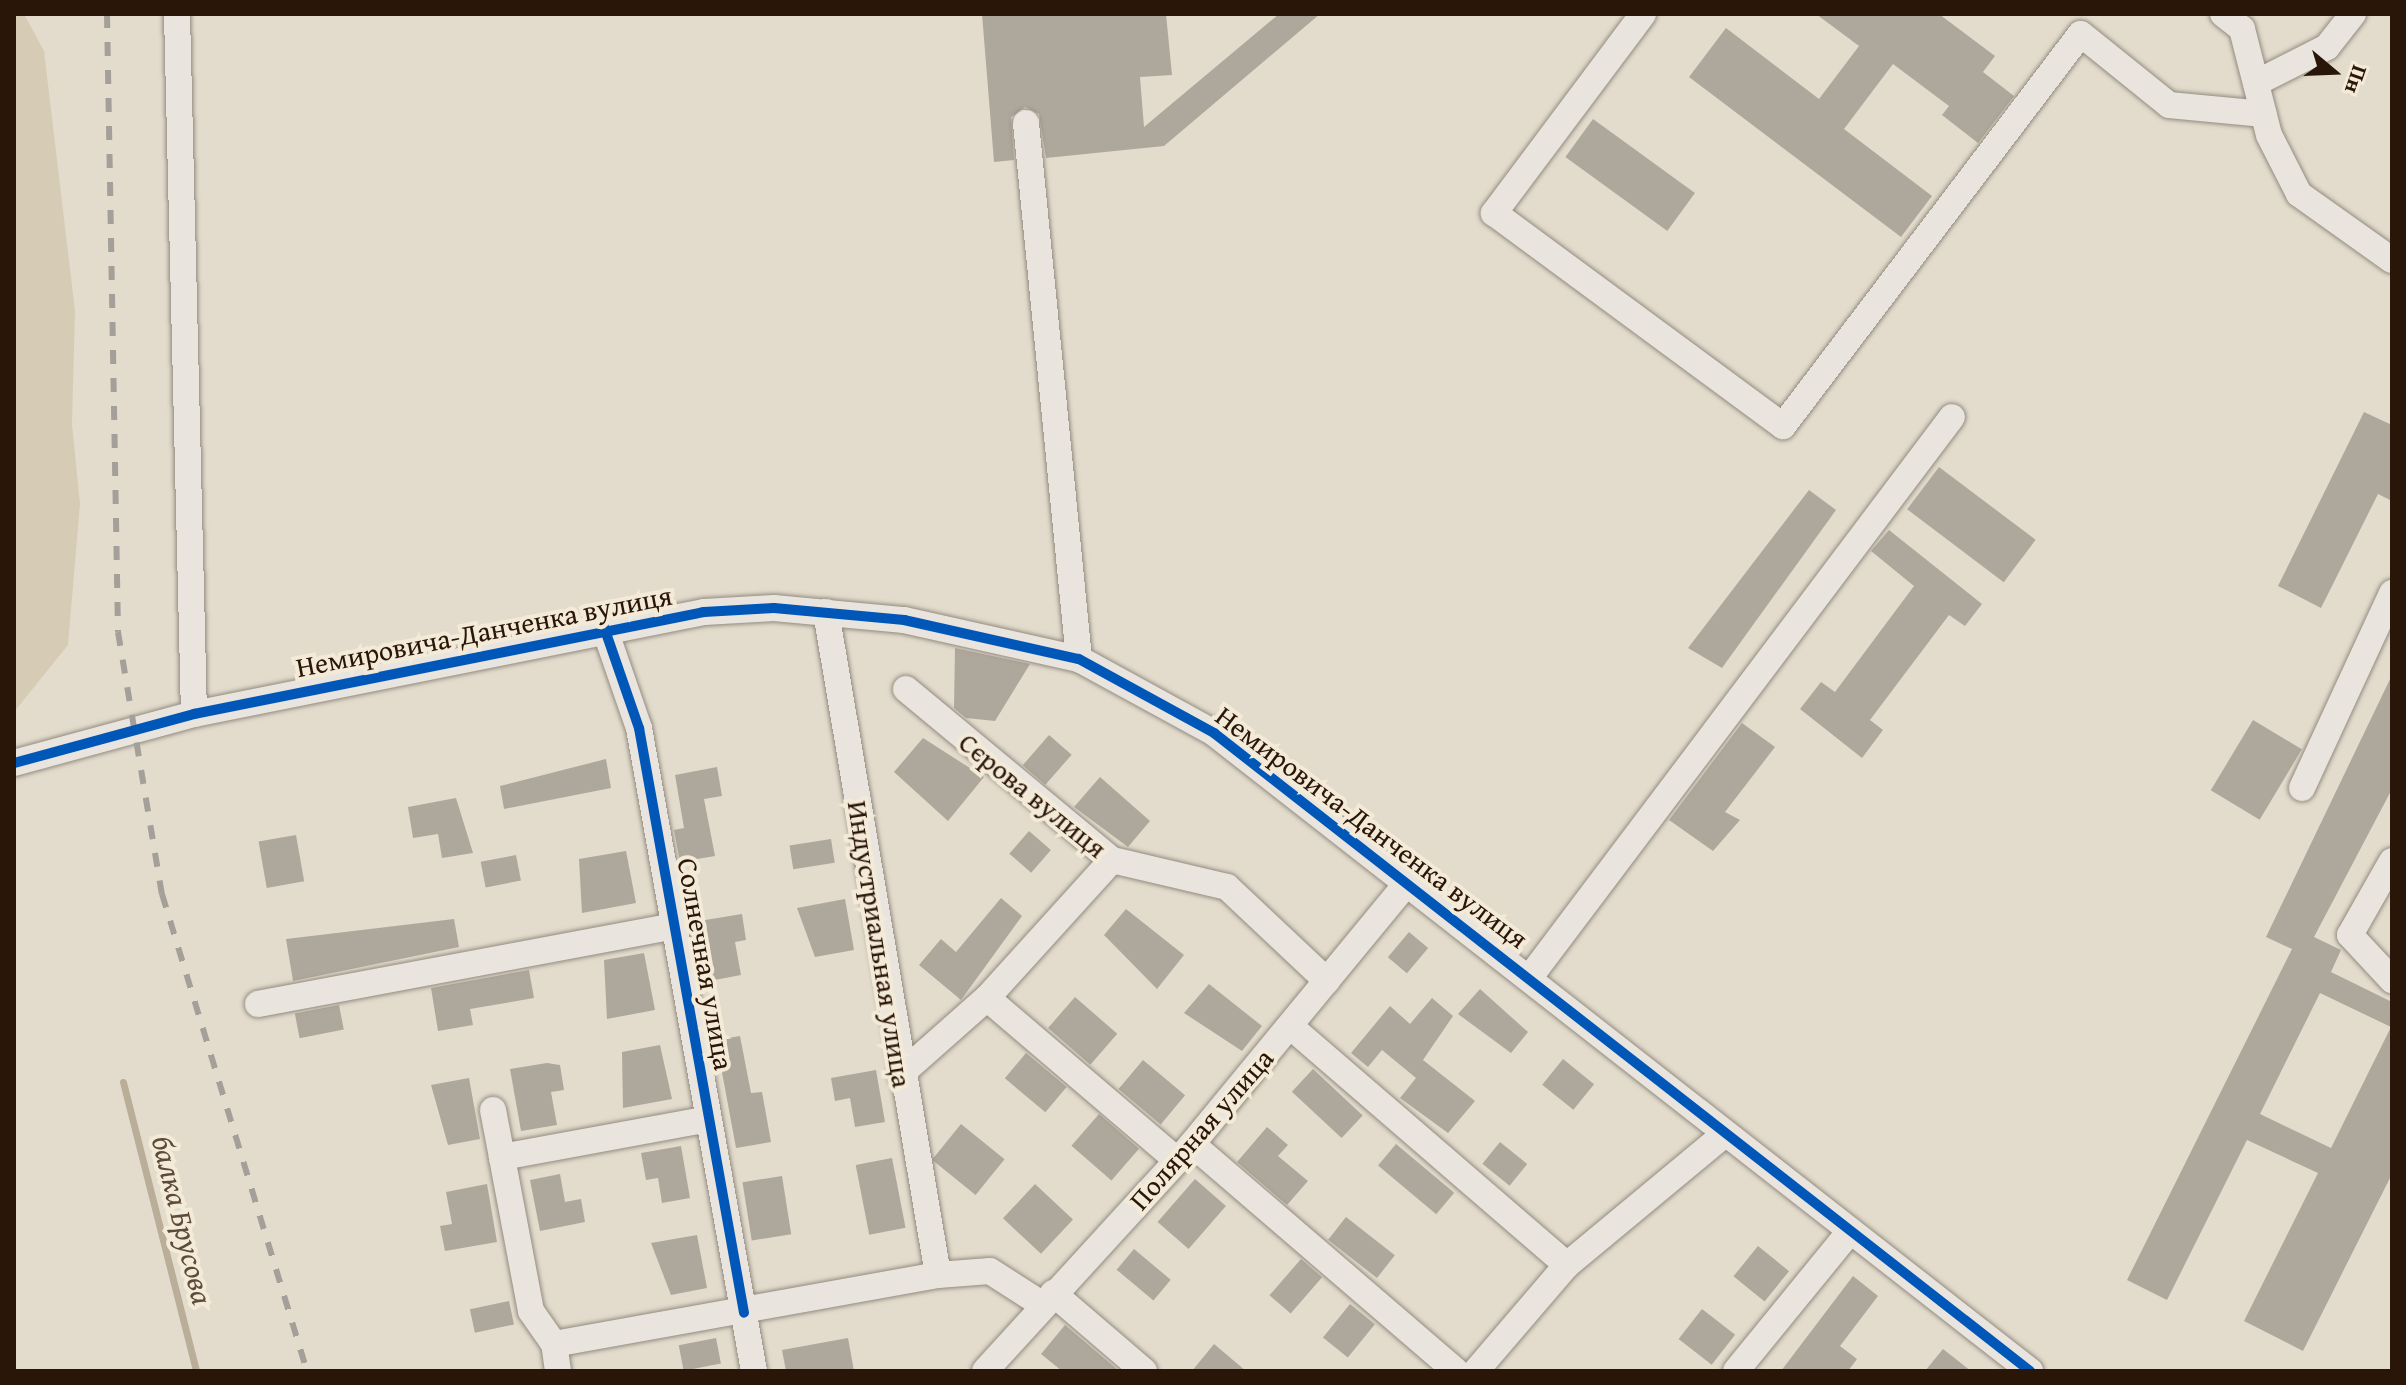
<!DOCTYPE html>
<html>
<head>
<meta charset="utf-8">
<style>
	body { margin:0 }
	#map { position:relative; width:2406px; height:1385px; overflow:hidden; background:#e3dccc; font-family:"Gentium Book Plus",serif }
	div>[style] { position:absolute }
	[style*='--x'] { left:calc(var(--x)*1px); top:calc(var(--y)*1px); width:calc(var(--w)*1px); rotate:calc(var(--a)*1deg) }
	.green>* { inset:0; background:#d6cbb5 }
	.stream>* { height:7px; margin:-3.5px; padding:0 3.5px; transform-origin:3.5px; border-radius:3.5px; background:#bbae99 }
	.building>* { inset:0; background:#aea89c; transform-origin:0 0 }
	.roads { filter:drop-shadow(0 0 2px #928b80) drop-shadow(0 0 2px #928b80) }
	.minor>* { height:26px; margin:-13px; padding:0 13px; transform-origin:13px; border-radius:13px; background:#e9e5de }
	.rail>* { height:6px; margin-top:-3px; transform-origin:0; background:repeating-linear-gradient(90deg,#a49f98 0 14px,transparent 0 28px) }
	.cycleway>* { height:10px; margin:-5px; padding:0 5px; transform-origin:5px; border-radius:5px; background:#0057b8 }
	span { translate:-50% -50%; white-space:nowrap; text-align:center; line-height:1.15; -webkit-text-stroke:8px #f3ead8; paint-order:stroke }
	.street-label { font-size:28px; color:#2a1608 }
	.water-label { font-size:30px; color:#5d4b39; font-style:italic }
	.frame { position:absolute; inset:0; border:16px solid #2a1608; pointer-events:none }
	.north { position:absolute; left:2294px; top:32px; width:80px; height:80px; -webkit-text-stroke:6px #f3ead8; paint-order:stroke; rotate:109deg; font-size:22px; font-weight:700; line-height:32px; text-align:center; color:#2a1608 }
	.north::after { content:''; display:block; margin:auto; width:28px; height:36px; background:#2a1608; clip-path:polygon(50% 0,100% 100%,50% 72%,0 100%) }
</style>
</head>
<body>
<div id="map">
	<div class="green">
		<i style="clip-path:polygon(14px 14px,24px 14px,44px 51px,75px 311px,72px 424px,80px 504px,68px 645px,14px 712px)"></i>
	</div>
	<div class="stream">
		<i style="--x:123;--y:1082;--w:298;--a:75.8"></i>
	</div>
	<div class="building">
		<i style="clip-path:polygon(982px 14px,1166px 14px,1172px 75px,1140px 77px,1144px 127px,1279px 14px,1320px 14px,1164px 146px,1046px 158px,1039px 114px,1025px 107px,1011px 117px,1014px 160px,994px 162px)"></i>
		<i style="clip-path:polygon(1816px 14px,1939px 14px,1995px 56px,1983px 72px,2014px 96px,1978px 143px,1942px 115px,1949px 106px,1893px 64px,1844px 129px,1932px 196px,1901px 237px,1689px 77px,1726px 28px,1819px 99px,1859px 46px)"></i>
		<i style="left:1593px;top:119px;width:126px;height:47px;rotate:36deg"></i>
		<i style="clip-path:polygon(2364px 412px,2392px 425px,2392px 501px,2378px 494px,2321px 608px,2278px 586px)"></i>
		<i style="left:1939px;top:467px;width:121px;height:53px;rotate:37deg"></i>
		<i style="clip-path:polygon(1809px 490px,1836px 510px,1722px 668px,1688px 648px)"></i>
		<i style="clip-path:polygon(1889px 530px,1982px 604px,1965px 626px,1949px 615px,1870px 720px,1883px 730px,1862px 758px,1800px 709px,1821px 682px,1835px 692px,1914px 586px,1871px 551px)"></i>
		<i style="clip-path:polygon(955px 648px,1030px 664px,995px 721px,966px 718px,954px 708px)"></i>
		<i style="clip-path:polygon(evenodd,2392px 675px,2392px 789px,2314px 937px,2341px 950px,2331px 972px,2392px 1002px,2392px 1174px,2303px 1351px,2244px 1321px,2318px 1173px,2247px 1140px,2167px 1300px,2127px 1280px,2292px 949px,2266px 937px,2392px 675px,2320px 993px,2391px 1027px,2331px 1148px,2260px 1114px,2320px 993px)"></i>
		<i style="left:2253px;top:720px;width:57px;height:82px;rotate:31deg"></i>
		<i style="clip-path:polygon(1742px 723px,1775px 747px,1725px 812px,1740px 820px,1713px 851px,1669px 820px)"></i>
		<i style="left:1049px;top:735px;width:30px;height:40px;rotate:41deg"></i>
		<i style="clip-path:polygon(923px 738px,984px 777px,948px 821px,894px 772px)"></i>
		<i style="clip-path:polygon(606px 759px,611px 788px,504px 809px,500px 786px)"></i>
		<i style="clip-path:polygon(717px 767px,722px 796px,704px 799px,715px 856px,680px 862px,674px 830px,684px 828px,675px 775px)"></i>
		<i style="clip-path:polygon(1100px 777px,1150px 821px,1128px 847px,1074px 807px)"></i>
		<i style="clip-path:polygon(456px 798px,473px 853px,442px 858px,438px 834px,413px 838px,408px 807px)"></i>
		<i style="left:1029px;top:831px;width:29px;height:30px;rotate:41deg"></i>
		<i style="left:296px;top:835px;width:47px;height:38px;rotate:80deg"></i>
		<i style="left:831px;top:839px;width:24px;height:42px;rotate:81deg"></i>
		<i style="clip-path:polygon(626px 851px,636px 903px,582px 913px,579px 859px)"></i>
		<i style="left:516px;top:855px;width:26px;height:36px;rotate:79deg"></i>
		<i style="clip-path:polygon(1001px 898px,1022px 916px,961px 1000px,919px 965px,941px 939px,956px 952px)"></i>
		<i style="clip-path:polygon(845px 899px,854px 950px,815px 957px,797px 908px)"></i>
		<i style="clip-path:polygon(1126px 909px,1184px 955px,1157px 989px,1104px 935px)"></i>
		<i style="clip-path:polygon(742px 914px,746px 940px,735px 942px,741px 975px,704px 982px,693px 922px)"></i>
		<i style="clip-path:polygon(454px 919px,459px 947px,293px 981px,286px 939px)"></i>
		<i style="left:1409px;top:932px;width:25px;height:33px;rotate:40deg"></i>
		<i style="clip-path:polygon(644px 953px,655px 1010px,607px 1019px,604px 960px)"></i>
		<i style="clip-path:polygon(529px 970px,534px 998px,470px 1009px,473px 1025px,438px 1031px,431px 988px)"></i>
		<i style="clip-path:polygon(1209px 984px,1262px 1026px,1242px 1051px,1184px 1013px)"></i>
		<i style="clip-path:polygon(1480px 989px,1528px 1032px,1511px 1053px,1458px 1014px)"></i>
		<i style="left:1075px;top:997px;width:56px;height:41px;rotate:41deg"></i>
		<i style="clip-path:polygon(1432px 998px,1453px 1016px,1423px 1060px,1475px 1101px,1448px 1133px,1400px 1098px,1416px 1078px,1382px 1050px,1368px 1067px,1351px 1053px,1390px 1006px,1410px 1024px)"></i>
		<i style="left:339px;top:1005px;width:25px;height:45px;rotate:79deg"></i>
		<i style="clip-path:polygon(740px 1036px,751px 1093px,762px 1092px,771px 1142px,736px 1148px,716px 1040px)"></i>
		<i style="clip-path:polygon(660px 1045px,672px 1099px,623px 1108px,622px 1052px)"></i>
		<i style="left:1026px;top:1053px;width:53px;height:33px;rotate:40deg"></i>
		<i style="left:1563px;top:1059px;width:40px;height:33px;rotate:39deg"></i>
		<i style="left:1143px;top:1060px;width:55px;height:38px;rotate:40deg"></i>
		<i style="clip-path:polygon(547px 1063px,560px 1065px,564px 1090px,551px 1092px,557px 1125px,521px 1131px,510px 1069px)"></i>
		<i style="left:1313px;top:1069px;width:68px;height:31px;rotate:43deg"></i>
		<i style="clip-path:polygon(876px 1070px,885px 1122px,855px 1127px,850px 1098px,835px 1101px,831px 1078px)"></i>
		<i style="clip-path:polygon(469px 1078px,480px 1139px,448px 1145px,431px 1085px)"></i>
		<i style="left:1099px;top:1114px;width:53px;height:42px;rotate:41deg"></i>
		<i style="left:961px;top:1124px;width:56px;height:46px;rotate:39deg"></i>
		<i style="clip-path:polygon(1267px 1127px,1288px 1145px,1278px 1156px,1308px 1181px,1287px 1205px,1237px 1162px)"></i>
		<i style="left:1500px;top:1142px;width:35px;height:28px;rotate:39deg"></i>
		<i style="left:1396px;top:1144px;width:76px;height:28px;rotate:40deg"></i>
		<i style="clip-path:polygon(681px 1146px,690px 1198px,662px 1203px,658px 1178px,646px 1180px,641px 1153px)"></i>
		<i style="left:892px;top:1158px;width:71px;height:37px;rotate:79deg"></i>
		<i style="clip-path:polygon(560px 1174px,565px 1202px,581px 1199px,585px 1222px,540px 1231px,530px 1180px)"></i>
		<i style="left:782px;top:1176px;width:59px;height:40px;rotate:81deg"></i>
		<i style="left:1195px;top:1179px;width:41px;height:57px;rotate:41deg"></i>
		<i style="clip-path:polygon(487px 1184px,497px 1242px,445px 1251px,440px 1226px,452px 1224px,446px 1192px)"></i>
		<i style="left:1035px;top:1184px;width:52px;height:47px;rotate:43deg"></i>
		<i style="left:1346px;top:1217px;width:62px;height:29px;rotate:38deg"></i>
		<i style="clip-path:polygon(697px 1235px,707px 1288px,671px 1295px,651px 1243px)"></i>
		<i style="left:1758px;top:1246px;width:40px;height:39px;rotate:39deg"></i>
		<i style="left:1134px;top:1249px;width:48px;height:27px;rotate:40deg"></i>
		<i style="left:1301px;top:1259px;width:28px;height:48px;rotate:41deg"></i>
		<i style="clip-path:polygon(1853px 1276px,1878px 1296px,1840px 1346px,1857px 1359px,1848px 1371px,1781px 1371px)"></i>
		<i style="left:509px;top:1301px;width:24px;height:40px;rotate:78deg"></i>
		<i style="left:1350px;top:1304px;width:32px;height:43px;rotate:39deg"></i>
		<i style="left:1702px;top:1309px;width:42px;height:38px;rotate:38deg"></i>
		<i style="clip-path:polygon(1065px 1325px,1119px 1371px,1062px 1371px,1041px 1354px)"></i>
		<i style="left:716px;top:1338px;width:26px;height:38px;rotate:79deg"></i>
		<i style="clip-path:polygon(848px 1338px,854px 1371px,786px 1371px,782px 1350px)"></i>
		<i style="clip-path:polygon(1214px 1344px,1246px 1371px,1192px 1371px)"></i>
		<i style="clip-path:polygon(1943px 1349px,1971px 1371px,1925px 1371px)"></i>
	</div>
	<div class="roads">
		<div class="minor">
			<i style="--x:177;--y:14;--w:700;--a:88.61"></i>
			<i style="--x:1643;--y:14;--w:249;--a:126.8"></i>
			<i style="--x:1494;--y:213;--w:359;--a:36.4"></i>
			<i style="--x:1783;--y:426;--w:492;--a:-52.8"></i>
			<i style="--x:2081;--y:34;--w:113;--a:38.9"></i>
			<i style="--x:2169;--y:105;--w:95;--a:5.4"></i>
			<i style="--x:2223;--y:14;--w:24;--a:38"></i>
			<i style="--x:2242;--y:29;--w:109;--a:75.7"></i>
			<i style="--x:2269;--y:135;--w:66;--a:63"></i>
			<i style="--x:2299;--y:194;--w:114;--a:35.4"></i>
			<i style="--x:2256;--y:83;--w:80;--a:-26.9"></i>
			<i style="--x:2327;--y:47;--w:42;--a:-51.8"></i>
			<i style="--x:1026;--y:123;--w:539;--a:84.35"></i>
			<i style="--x:826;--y:612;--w:672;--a:80.41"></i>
			<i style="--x:604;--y:627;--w:107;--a:70.9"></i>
			<i style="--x:639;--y:728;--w:653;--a:79.86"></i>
			<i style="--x:906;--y:689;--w:268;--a:39.7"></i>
			<i style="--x:1112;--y:860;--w:118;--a:13.2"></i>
			<i style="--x:1227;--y:887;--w:137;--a:43.2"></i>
			<i style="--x:14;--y:763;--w:187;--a:-15.2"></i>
			<i style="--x:194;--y:714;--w:520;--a:-11.31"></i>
			<i style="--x:704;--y:612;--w:70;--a:-3.3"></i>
			<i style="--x:774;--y:608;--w:131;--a:5.3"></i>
			<i style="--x:904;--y:620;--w:179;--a:12.6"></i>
			<i style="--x:1079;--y:659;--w:154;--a:28.7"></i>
			<i style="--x:1214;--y:733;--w:1036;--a:38.02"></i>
			<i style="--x:2302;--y:788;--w:215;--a:-65.2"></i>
			<i style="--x:2392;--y:861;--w:85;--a:119.6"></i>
			<i style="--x:2350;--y:935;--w:62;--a:47"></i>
			<i style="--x:1530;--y:977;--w:701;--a:-53"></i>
			<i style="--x:987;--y:998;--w:186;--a:-47.8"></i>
			<i style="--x:258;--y:1004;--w:424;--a:-10.6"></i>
			<i style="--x:1290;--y:1026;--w:366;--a:40.8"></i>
			<i style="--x:901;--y:1074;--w:115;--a:-41.5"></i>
			<i style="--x:987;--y:998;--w:250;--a:40.5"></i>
			<i style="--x:493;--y:1110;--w:48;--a:79.2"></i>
			<i style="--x:1192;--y:1144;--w:348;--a:40.7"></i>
			<i style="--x:1053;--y:1293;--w:120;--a:40.6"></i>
			<i style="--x:554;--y:1344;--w:390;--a:-10.2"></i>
			<i style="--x:938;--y:1275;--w:52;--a:-4.4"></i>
			<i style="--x:990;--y:1271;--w:63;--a:32.7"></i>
			<i style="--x:558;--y:1371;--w:27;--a:-98"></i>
			<i style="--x:554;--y:1344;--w:40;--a:-124.9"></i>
			<i style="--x:531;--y:1311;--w:157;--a:-100.7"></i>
			<i style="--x:502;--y:1157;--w:210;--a:-10.4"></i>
			<i style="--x:985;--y:1371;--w:307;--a:-47.6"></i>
			<i style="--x:1192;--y:1144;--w:341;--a:-50.5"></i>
			<i style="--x:1476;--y:1371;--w:140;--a:-49.4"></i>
			<i style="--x:1567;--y:1265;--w:205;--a:-39.7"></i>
			<i style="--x:1736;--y:1371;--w:181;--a:-50.8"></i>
		</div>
	</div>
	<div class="rail">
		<i style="--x:107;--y:14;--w:618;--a:88.98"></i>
		<i style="--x:118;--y:632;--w:266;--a:80.5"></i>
		<i style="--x:162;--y:894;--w:499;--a:73.1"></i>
	</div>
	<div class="cycleway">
		<i style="--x:604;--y:627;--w:107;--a:70.9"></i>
		<i style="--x:639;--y:728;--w:594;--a:79.82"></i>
		<i style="--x:14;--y:763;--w:187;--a:-15.2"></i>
		<i style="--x:194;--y:714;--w:520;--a:-11.31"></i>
		<i style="--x:704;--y:612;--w:70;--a:-3.3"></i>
		<i style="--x:774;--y:608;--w:131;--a:5.3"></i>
		<i style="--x:904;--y:620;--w:179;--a:12.6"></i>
		<i style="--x:1079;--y:659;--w:154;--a:28.7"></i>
		<i style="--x:1214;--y:733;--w:1036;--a:38.02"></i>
	</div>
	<div class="street-label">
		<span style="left:484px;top:631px;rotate:-11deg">Немировича-Данченка вулиця</span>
		<span style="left:1033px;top:795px;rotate:39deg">Сєрова вулиця</span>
		<span style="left:1372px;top:827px;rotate:37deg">Немировича-Данченка вулиця</span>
		<span style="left:880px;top:944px;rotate:81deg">Индустриальная улица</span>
		<span style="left:706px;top:964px;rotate:80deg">Солнечная улица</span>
		<span style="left:1201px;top:1129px;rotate:-49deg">Полярная улица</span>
	</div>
	<div class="water-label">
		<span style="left:183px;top:1220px;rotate:76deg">балка Брусова</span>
	</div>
	<div class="frame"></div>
	<div class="north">Пн</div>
</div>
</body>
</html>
